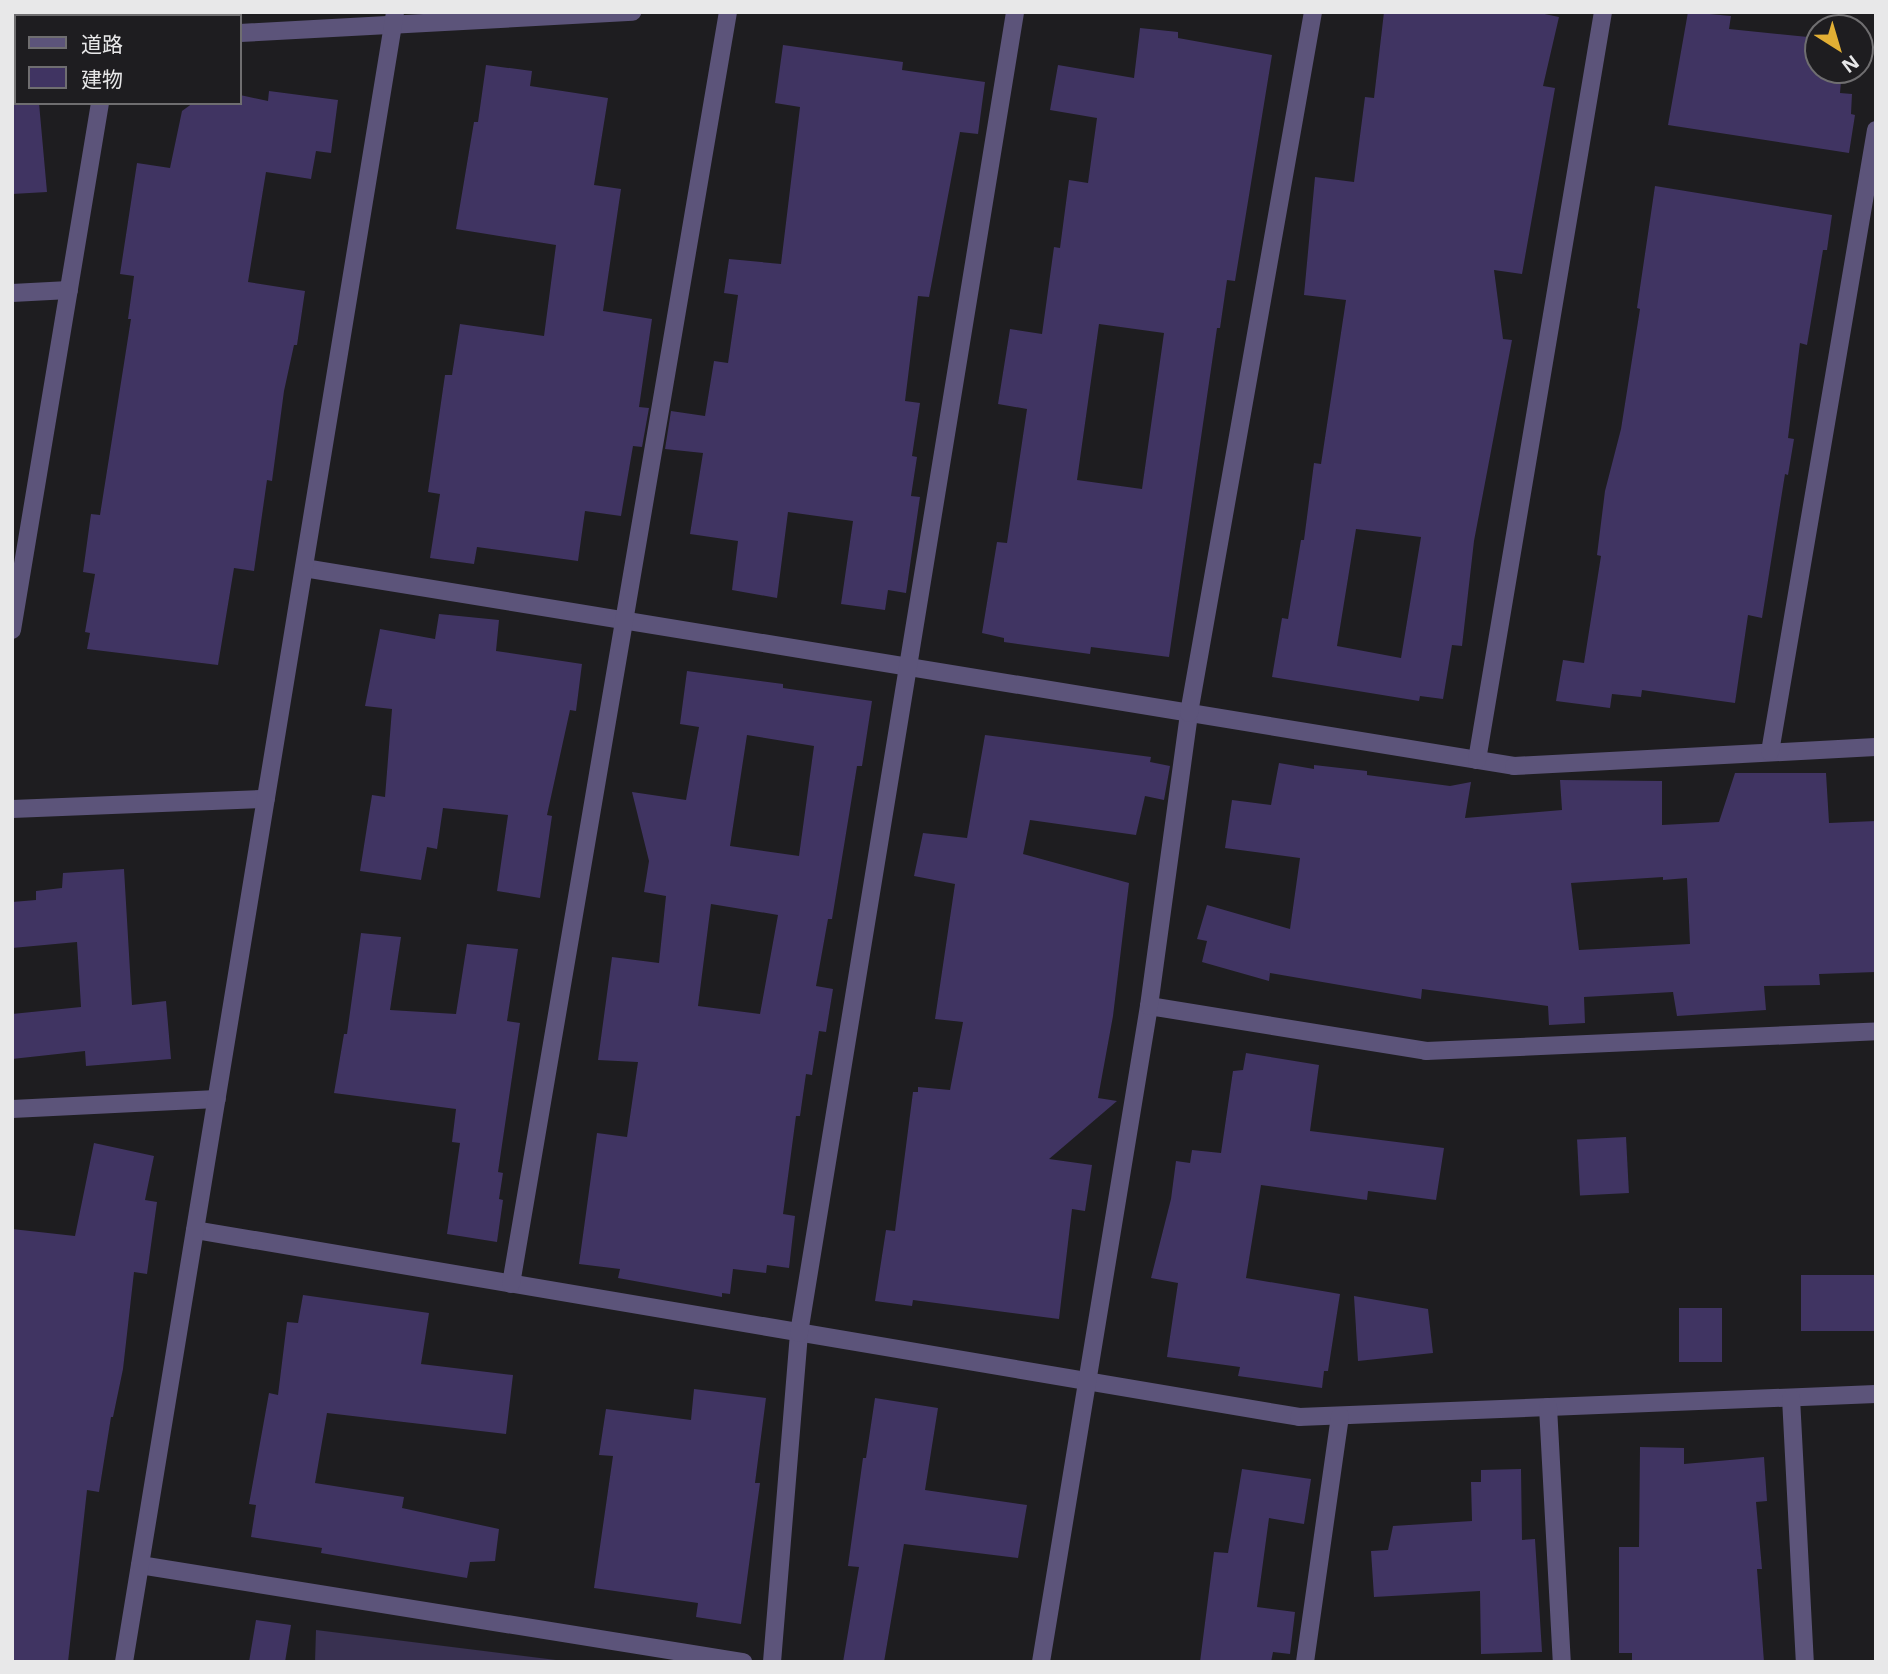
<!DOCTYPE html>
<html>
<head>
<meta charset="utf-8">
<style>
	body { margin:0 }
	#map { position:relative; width:1888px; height:1674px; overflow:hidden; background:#1e1d20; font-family:"Noto Sans","Noto Sans JP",sans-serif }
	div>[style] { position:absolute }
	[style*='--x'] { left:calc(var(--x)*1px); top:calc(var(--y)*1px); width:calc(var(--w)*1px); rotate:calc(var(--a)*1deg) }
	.green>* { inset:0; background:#393151 }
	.building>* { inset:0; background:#403462; transform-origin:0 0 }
	.minor>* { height:18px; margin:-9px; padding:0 9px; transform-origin:9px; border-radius:9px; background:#5c547a }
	span { translate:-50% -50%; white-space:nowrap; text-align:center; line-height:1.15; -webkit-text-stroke:5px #1e1d20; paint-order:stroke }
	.frame { position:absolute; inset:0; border:14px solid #e8e8e9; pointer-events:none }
	.legend { position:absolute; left:14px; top:14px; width:228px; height:91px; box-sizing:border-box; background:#1e1d20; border:2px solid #6f6e70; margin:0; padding:9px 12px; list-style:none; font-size:21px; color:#e8e8e9 }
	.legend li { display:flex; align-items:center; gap:14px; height:35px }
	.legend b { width:35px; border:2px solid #6f6e70 }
	.north { position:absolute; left:1804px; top:14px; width:70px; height:70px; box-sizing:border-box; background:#1e1d20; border:2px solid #6f6e70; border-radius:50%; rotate:143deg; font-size:19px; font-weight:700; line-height:28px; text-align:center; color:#e8e8e9 }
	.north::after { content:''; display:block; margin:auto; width:24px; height:32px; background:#e2af34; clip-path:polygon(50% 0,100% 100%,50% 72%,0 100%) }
</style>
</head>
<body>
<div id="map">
	<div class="green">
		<i style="clip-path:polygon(316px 1630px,572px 1662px,315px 1662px)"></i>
	</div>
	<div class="building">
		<i style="clip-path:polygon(evenodd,1384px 12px,1535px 12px,1559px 17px,1543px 86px,1555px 88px,1522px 274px,1494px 270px,1503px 339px,1512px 340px,1474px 541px,1462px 646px,1452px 645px,1443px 699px,1420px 696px,1419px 701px,1272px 677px,1282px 618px,1288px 619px,1301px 540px,1304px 540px,1314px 463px,1321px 464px,1346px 300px,1304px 295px,1315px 177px,1354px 182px,1365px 97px,1374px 98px,1384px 12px,1356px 529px,1421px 537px,1401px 658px,1337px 646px,1356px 529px)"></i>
		<i style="clip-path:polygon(1688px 12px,1731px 16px,1729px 29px,1818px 38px,1818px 70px,1842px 70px,1840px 93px,1852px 94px,1851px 114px,1855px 115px,1849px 153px,1668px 125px)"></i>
		<i style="clip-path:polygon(evenodd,1140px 28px,1178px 32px,1178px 38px,1272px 55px,1235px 281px,1227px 280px,1220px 328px,1217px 328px,1169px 657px,1091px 647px,1090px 654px,1004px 642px,1004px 638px,982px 633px,997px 542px,1007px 543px,1027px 409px,998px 404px,1010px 329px,1042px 334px,1054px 247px,1060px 248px,1069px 180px,1088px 183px,1097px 118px,1050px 110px,1058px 65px,1134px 78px,1140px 28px,1099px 324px,1164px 333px,1142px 489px,1077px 480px,1099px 324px)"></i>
		<i style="clip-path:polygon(783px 45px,903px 62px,902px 70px,985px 82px,978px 134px,960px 132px,929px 297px,918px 296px,905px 401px,920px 403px,912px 456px,917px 457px,911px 496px,920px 497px,906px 593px,888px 590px,885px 610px,841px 604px,853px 521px,788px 512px,777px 598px,732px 590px,738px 541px,690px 534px,703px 453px,665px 449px,671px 411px,705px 416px,714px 361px,728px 363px,738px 295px,724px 293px,729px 259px,781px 264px,800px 107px,775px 103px)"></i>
		<i style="clip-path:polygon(486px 65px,532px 71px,530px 86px,608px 98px,594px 185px,621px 189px,603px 311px,652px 319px,639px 407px,649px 408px,642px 447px,633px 446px,621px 516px,585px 511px,578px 561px,477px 547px,474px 564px,430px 558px,440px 494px,428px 492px,445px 375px,452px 375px,460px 324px,544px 336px,556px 245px,456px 229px,474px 122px,478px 122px)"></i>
		<i style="clip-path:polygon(12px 80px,16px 80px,16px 103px,39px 103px,47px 192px,12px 194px)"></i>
		<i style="clip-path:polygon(269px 91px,338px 100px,331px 153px,316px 151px,311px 179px,266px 172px,248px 282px,305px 291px,297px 345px,294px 345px,284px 391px,272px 481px,267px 480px,254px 571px,234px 568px,218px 665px,87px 649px,90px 633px,85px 632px,95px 574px,83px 572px,91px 514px,100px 515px,131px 319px,128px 319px,134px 276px,120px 274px,137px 163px,170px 168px,182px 111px,193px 103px,240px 103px,240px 95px,268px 101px)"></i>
		<i style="clip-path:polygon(1655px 186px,1832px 215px,1827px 250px,1823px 250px,1807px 345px,1800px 343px,1788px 438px,1794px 439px,1788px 475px,1785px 474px,1762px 618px,1748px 615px,1735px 703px,1642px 690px,1641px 697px,1612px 694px,1610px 708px,1556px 701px,1563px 660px,1584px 663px,1601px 556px,1597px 555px,1605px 491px,1621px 429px,1640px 309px,1637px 308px)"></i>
		<i style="clip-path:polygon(439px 614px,499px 620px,496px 651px,582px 664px,576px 711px,570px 710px,547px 815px,552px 816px,540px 898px,497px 891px,508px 815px,443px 808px,437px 849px,427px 847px,421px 880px,360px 871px,372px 795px,385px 797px,392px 709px,365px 706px,380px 629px,435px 639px)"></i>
		<i style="clip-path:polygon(evenodd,687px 671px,783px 684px,783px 688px,872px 701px,862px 766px,857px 766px,832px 919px,828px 919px,816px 986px,833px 989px,826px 1032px,819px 1031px,812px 1075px,806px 1074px,800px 1116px,796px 1116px,783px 1214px,795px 1216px,789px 1268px,767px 1265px,766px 1273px,733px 1269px,730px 1294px,722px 1293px,722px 1297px,618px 1278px,620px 1269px,579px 1264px,597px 1133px,627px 1137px,638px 1062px,598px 1060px,612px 957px,659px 963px,666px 896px,644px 892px,649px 861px,632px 792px,686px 800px,699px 727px,680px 724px,687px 671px,747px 735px,814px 746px,799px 856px,730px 846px,747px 735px,687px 671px,711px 904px,778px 915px,760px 1014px,698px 1006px,711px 904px)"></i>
		<i style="clip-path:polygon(985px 735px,1151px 757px,1150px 762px,1170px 766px,1164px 800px,1145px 796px,1136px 835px,1030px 820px,1023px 854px,1129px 883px,1113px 1016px,1098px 1098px,1117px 1101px,1049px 1159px,1092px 1165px,1085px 1211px,1072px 1209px,1059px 1319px,913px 1300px,912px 1306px,875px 1301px,886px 1230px,895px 1231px,913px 1092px,918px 1092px,918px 1087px,950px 1090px,963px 1022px,935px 1019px,955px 884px,914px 876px,923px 833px,967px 838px)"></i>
		<i style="clip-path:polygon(evenodd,1279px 763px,1314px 769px,1314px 765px,1367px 771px,1367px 775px,1450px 786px,1471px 782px,1465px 818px,1562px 810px,1560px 780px,1662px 781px,1662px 825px,1719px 822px,1735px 773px,1826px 773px,1829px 823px,1876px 821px,1876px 972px,1819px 974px,1820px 985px,1764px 986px,1766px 1010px,1677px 1016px,1673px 992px,1584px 997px,1585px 1023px,1549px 1025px,1548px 1006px,1422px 989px,1421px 999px,1270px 973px,1269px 981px,1202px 962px,1207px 941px,1197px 939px,1207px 905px,1290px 929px,1300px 858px,1225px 848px,1232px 800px,1271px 805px,1279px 763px,1663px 877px,1663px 880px,1687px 878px,1690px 944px,1579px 950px,1571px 883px,1663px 877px)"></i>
		<i style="clip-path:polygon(124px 869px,132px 1005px,166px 1001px,171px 1059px,86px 1066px,85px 1051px,12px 1059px,12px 1014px,81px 1007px,77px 942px,12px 948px,12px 902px,36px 900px,36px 891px,62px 888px,63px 873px)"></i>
		<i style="clip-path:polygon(361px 933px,401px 937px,390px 1010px,456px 1014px,467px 944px,518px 949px,507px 1021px,520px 1023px,498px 1172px,503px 1173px,499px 1199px,503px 1200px,497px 1242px,447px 1234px,460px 1143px,452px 1142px,456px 1109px,334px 1093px,344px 1034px,347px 1034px)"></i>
		<i style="clip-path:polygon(1246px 1053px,1319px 1065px,1310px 1131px,1444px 1148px,1436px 1200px,1368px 1191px,1367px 1200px,1261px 1185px,1246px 1278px,1340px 1294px,1328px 1371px,1324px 1371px,1322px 1388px,1238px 1376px,1240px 1367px,1167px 1357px,1178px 1283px,1151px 1278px,1171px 1199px,1176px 1161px,1190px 1163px,1192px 1150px,1221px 1153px,1233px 1071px,1243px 1070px)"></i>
		<i style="left:1626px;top:1137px;width:56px;height:49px;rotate:87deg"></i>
		<i style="clip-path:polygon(94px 1143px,154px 1156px,145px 1200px,157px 1202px,147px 1274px,134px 1272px,123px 1369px,113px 1417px,111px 1417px,99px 1492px,87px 1490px,68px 1662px,12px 1662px,12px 1229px,75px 1236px)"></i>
		<i style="left:1876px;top:1275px;width:56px;height:75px;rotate:90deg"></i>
		<i style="clip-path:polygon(303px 1295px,429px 1313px,421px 1364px,513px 1375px,506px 1434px,327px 1413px,315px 1483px,404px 1497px,402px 1508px,499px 1529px,495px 1561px,470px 1562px,467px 1578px,321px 1553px,322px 1548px,251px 1537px,256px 1505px,249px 1504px,269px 1393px,278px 1395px,287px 1322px,298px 1323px)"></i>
		<i style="clip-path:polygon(1354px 1296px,1428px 1309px,1433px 1353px,1358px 1361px)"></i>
		<i style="left:1722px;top:1308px;width:54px;height:43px;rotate:90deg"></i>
		<i style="clip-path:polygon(694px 1389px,766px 1398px,755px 1483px,760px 1483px,741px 1624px,696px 1617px,698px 1603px,594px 1588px,613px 1456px,599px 1455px,606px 1409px,691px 1420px)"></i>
		<i style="clip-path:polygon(875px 1398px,938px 1408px,925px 1490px,1027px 1505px,1018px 1558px,904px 1544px,884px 1662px,843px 1662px,859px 1567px,848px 1566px,863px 1458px,866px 1458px)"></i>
		<i style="clip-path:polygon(1640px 1447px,1684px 1448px,1684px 1464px,1764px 1457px,1767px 1501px,1756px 1502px,1762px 1569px,1757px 1569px,1764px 1662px,1632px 1662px,1632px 1653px,1619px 1653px,1619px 1547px,1639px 1547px)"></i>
		<i style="clip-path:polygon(1242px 1469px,1311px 1479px,1304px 1524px,1269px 1518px,1257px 1607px,1295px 1612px,1290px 1654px,1273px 1652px,1271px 1662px,1200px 1662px,1214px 1552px,1228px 1553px)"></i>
		<i style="clip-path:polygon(1521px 1469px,1522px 1540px,1535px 1539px,1542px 1652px,1481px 1654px,1480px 1591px,1374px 1597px,1371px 1551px,1388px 1550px,1393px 1526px,1472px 1521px,1471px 1482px,1481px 1482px,1481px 1470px)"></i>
		<i style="clip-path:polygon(256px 1620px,291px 1625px,285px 1662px,249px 1662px)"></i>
	</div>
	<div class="minor">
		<i style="--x:240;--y:33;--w:393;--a:-3.1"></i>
		<i style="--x:12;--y:48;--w:4;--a:0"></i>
		<i style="--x:12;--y:293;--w:57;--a:-3"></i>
		<i style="--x:304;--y:568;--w:1226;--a:9.29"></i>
		<i style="--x:1514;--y:766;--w:362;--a:-3"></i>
		<i style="--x:12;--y:630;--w:534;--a:-80.52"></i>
		<i style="--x:1770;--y:752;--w:631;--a:-80.33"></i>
		<i style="--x:1477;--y:760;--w:759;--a:-80.44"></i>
		<i style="--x:12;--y:809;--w:254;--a:-2.3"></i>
		<i style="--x:1149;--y:1006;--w:281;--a:9.2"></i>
		<i style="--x:1426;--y:1051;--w:450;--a:-2.5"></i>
		<i style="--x:12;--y:1109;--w:205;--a:-2.8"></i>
		<i style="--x:195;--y:1230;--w:1120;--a:9.61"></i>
		<i style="--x:1299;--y:1417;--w:577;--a:-2.28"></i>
		<i style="--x:511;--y:1284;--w:1290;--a:-80.32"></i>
		<i style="--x:1791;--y:1398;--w:264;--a:87"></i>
		<i style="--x:1548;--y:1407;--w:255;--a:86.9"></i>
		<i style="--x:140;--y:1565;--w:611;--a:9.14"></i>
		<i style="--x:124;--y:1662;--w:1672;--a:-80.67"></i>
		<i style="--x:772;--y:1662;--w:330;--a:-85.3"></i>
		<i style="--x:799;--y:1333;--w:1339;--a:-80.71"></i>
		<i style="--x:1041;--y:1662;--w:665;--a:-80.65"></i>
		<i style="--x:1149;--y:1006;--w:296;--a:-82.2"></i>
		<i style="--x:1189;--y:713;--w:712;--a:-79.97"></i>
		<i style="--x:1305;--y:1662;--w:248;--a:-81.9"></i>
	</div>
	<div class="frame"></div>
	<ul class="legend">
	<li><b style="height:9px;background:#5c547a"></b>道路</li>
	<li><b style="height:19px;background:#403462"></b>建物</li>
	</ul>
	<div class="north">N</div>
</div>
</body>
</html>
